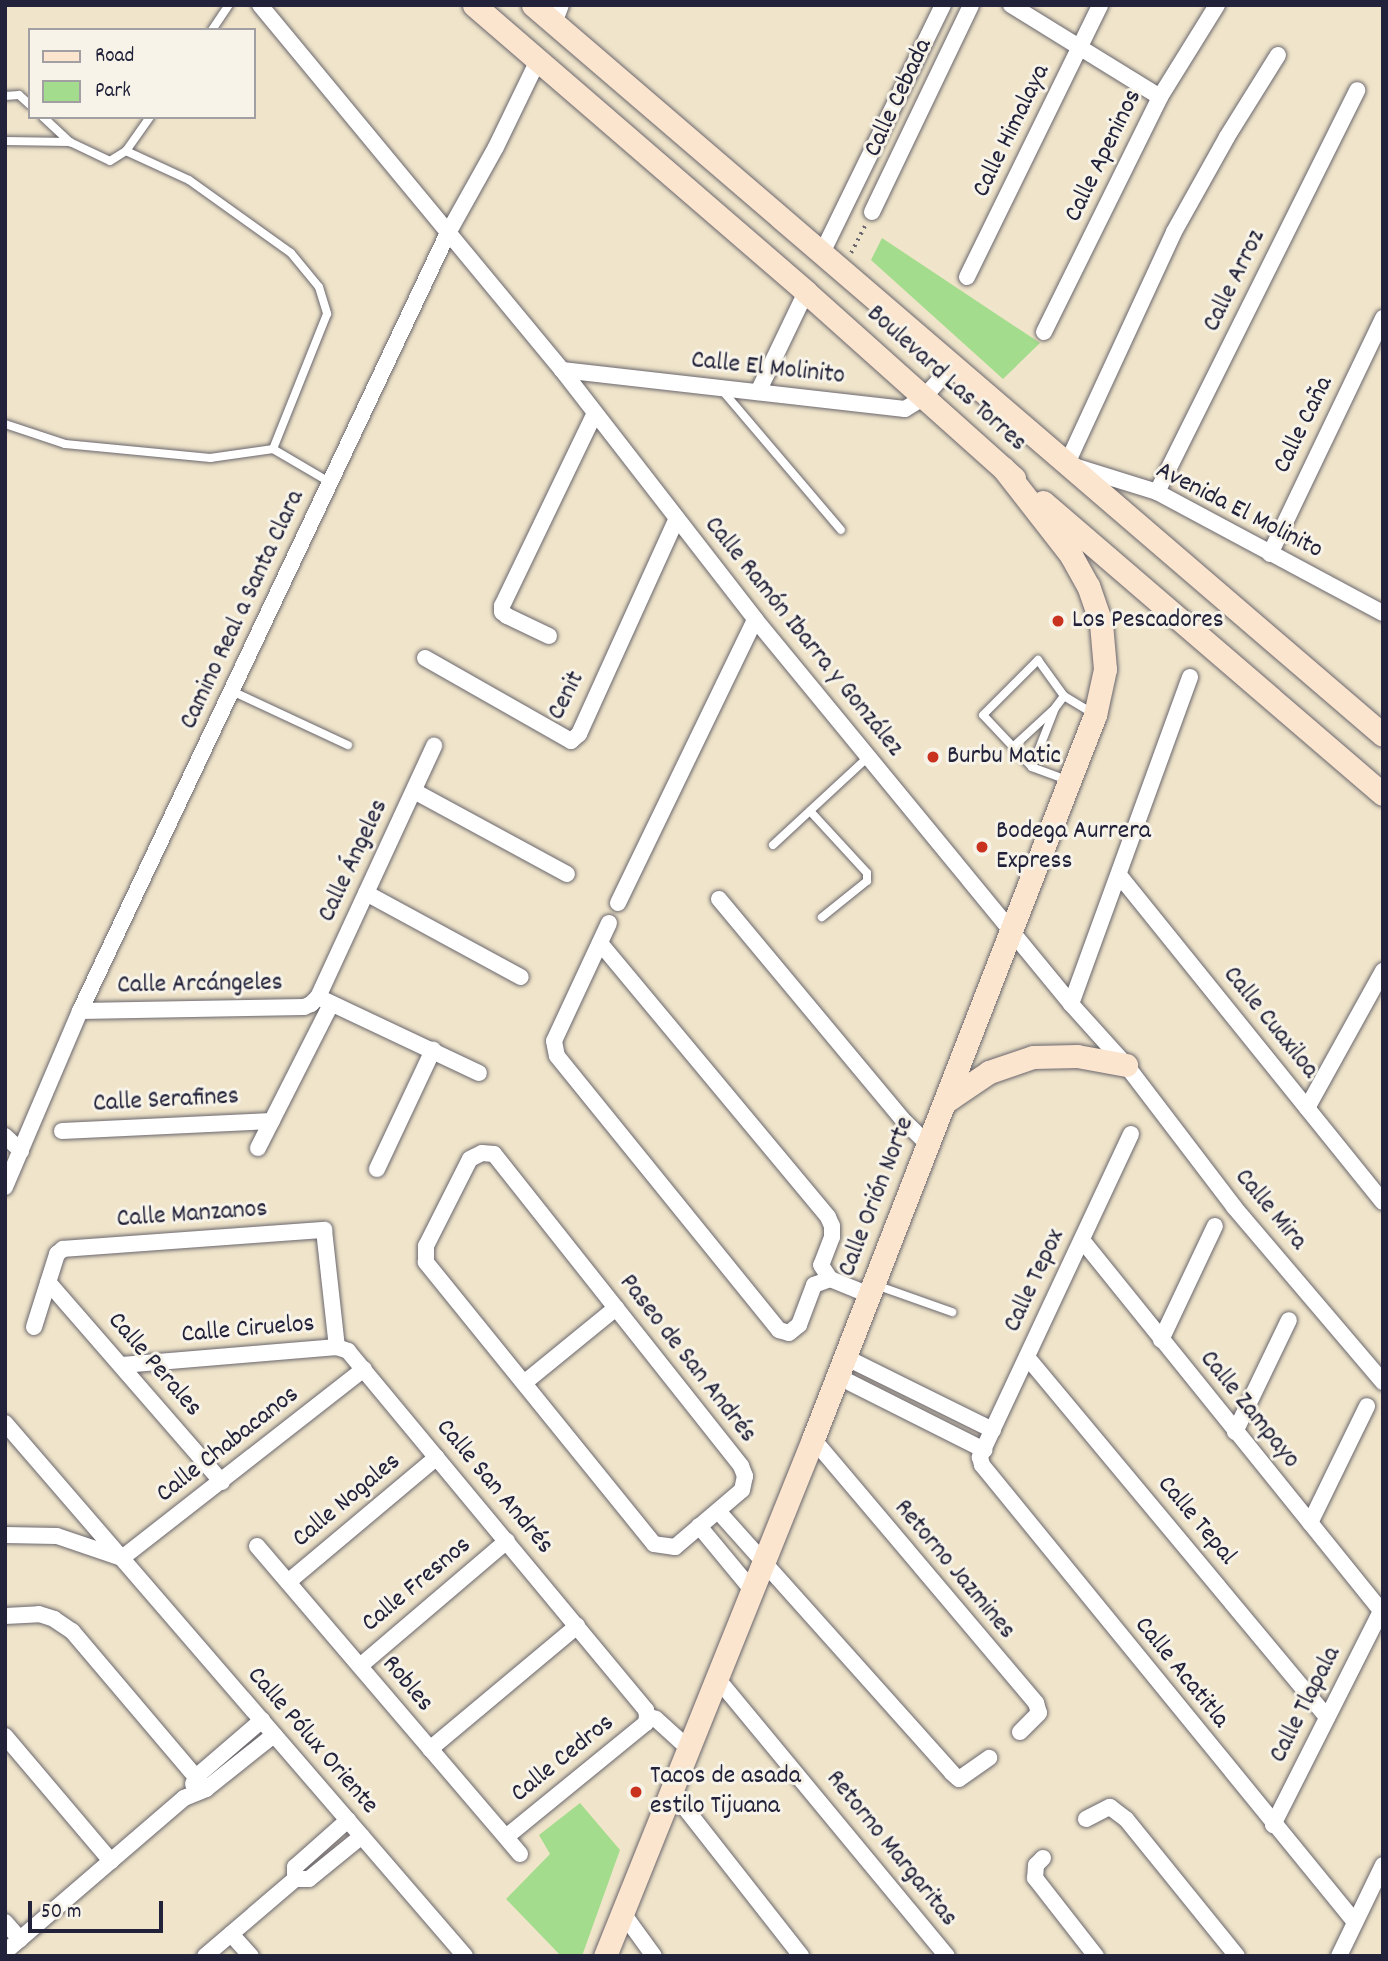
<!DOCTYPE html>
<html>
<head>
<meta charset="utf-8">
<style>
	body { margin:0 }
	#map { position:relative; width:1388px; height:1961px; overflow:hidden; background:#f0e5ca; font-family:Dekko,sans-serif }
	div>[style] { position:absolute }
	[style*='--x'] { left:calc(var(--x)*1px); top:calc(var(--y)*1px); width:calc(var(--w)*1px); rotate:calc(var(--a)*1deg) }
	.green>* { inset:0; background:#a4dc8e }
	.path>* { height:3.5px; margin-top:-1.75px; transform-origin:0; background:repeating-linear-gradient(90deg,#6a666d 0 2px,transparent 0 7px) }
	.roads { filter:drop-shadow(0 0 2px #6a666d) drop-shadow(0 0 2px #6a666d) }
	.lane>* { height:8px; margin:-4px; padding:0 4px; transform-origin:4px; border-radius:4px; background:#fff }
	.street>* { height:16px; margin:-8px; padding:0 8px; transform-origin:8px; border-radius:8px; background:#fff }
	.secondary>* { height:23px; margin:-11.5px; padding:0 11.5px; transform-origin:11.5px; border-radius:11.5px; background:#fbe5cf }
	.dots>* { width:19px; height:19px; translate:-50% -50%; box-sizing:border-box; border:4px solid #f7f3e8; border-radius:50% }
	span { translate:-50% -50%; white-space:nowrap; text-align:center; line-height:1.15; -webkit-text-stroke:6px #f7f3e8; paint-order:stroke }
	.street-label { font-size:26px; color:#22223b }
	.poi-label { font-size:26px; color:#22223b }
	.left { translate:0 -50%; text-align:left }
	.frame { position:absolute; inset:0; border:7px solid #22223b; pointer-events:none }
	.legend { position:absolute; left:28px; top:28px; width:228px; height:91px; box-sizing:border-box; background:#f7f3e8; border:2px solid #a29fa3; margin:0; padding:9px 12px; list-style:none; font-size:21px; color:#22223b }
	.legend li { display:flex; align-items:center; gap:14px; height:35px }
	.legend b { width:35px; border:2px solid #a29fa3 }
	.scale { position:absolute; left:28px; top:1901px; width:135px; height:32px; box-sizing:border-box; border:4px solid #22223b; border-top:0; padding-left:9px; font-size:21px; line-height:24px; white-space:nowrap; color:#22223b; -webkit-text-stroke:5px #f7f3e8; paint-order:stroke }
</style>
</head>
<body>
<div id="map">
	<div class="green">
		<i style="clip-path:polygon(882px 238px,1040px 343px,1003px 379px,871px 260px)"></i>
		<i style="clip-path:polygon(580px 1803px,620px 1850px,582px 1956px,561px 1956px,506px 1899px,550px 1854px,539px 1835px)"></i>
	</div>
	<div class="path">
		<i style="--x:851;--y:253;--w:30;--a:-63"></i>
	</div>
	<div class="roads">
		<div class="lane">
			<i style="--x:212;--y:30;--w:30;--a:-56"></i>
			<i style="--x:5;--y:96;--w:14;--a:-4"></i>
			<i style="--x:19;--y:95;--w:15;--a:42"></i>
			<i style="--x:43;--y:117;--w:37;--a:43"></i>
			<i style="--x:70;--y:142;--w:44;--a:25.4"></i>
			<i style="--x:110;--y:161;--w:19;--a:-32"></i>
			<i style="--x:126;--y:151;--w:42;--a:-54.8"></i>
			<i style="--x:5;--y:141;--w:65;--a:0.9"></i>
			<i style="--x:126;--y:151;--w:69;--a:24.7"></i>
			<i style="--x:189;--y:180;--w:125;--a:35.6"></i>
			<i style="--x:291;--y:253;--w:44;--a:50.5"></i>
			<i style="--x:319;--y:287;--w:28;--a:73"></i>
			<i style="--x:327;--y:314;--w:145;--a:111.8"></i>
			<i style="--x:273;--y:449;--w:67;--a:30.4"></i>
			<i style="--x:721;--y:389;--w:185;--a:49.6"></i>
			<i style="--x:5;--y:424;--w:63;--a:18.4"></i>
			<i style="--x:65;--y:444;--w:146;--a:5.5"></i>
			<i style="--x:210;--y:458;--w:64;--a:-8.1"></i>
			<i style="--x:232;--y:691;--w:128;--a:25"></i>
			<i style="--x:1013;--y:747;--w:54;--a:-42.8"></i>
			<i style="--x:1032;--y:767;--w:63;--a:-68.7"></i>
			<i style="--x:1055;--y:708;--w:15;--a:-53"></i>
			<i style="--x:1067;--y:780;--w:37;--a:-160"></i>
			<i style="--x:1032;--y:767;--w:71;--a:-133.3"></i>
			<i style="--x:983;--y:715;--w:78;--a:-45"></i>
			<i style="--x:1038;--y:660;--w:44;--a:54.2"></i>
			<i style="--x:1064;--y:696;--w:33;--a:31"></i>
			<i style="--x:810;--y:811;--w:84;--a:47.4"></i>
			<i style="--x:867;--y:873;--w:8;--a:90"></i>
			<i style="--x:867;--y:881;--w:58;--a:141.3"></i>
			<i style="--x:773;--y:845;--w:129;--a:-42.8"></i>
			<i style="--x:876;--y:1285;--w:81;--a:19.6"></i>
		</div>
		<div class="street">
			<i style="--x:260;--y:5;--w:474;--a:50.4"></i>
			<i style="--x:562;--y:370;--w:315;--a:52.2"></i>
			<i style="--x:755;--y:619;--w:498;--a:50.6"></i>
			<i style="--x:1071;--y:1004;--w:82;--a:48"></i>
			<i style="--x:1126;--y:1065;--w:178;--a:52.7"></i>
			<i style="--x:1234;--y:1207;--w:230;--a:49.6"></i>
			<i style="--x:1011;--y:5;--w:175;--a:31.7"></i>
			<i style="--x:554;--y:23;--w:19;--a:-69"></i>
			<i style="--x:1278;--y:55;--w:97;--a:121.9"></i>
			<i style="--x:1227;--y:137;--w:109;--a:119.2"></i>
			<i style="--x:1174;--y:232;--w:255;--a:114.8"></i>
			<i style="--x:1067;--y:464;--w:94;--a:17.3"></i>
			<i style="--x:1157;--y:492;--w:256;--a:28.2"></i>
			<i style="--x:872;--y:212;--w:229;--a:-64.4"></i>
			<i style="--x:822;--y:253;--w:276;--a:-64"></i>
			<i style="--x:967;--y:277;--w:303;--a:-63.9"></i>
			<i style="--x:1044;--y:332;--w:262;--a:-63.7"></i>
			<i style="--x:1160;--y:97;--w:108;--a:-58.2"></i>
			<i style="--x:562;--y:370;--w:345;--a:6.5"></i>
			<i style="--x:905;--y:409;--w:22;--a:-32"></i>
			<i style="--x:924;--y:397;--w:42;--a:-47.9"></i>
			<i style="--x:758;--y:392;--w:111;--a:-64.4"></i>
			<i style="--x:1157;--y:492;--w:449;--a:-63.5"></i>
			<i style="--x:1270;--y:554;--w:262;--a:-64.4"></i>
			<i style="--x:549;--y:636;--w:47;--a:-154.5"></i>
			<i style="--x:507;--y:616;--w:6;--a:-141"></i>
			<i style="--x:502;--y:612;--w:6;--a:-90"></i>
			<i style="--x:502;--y:606;--w:214;--a:-64.3"></i>
			<i style="--x:425;--y:658;--w:168;--a:29.6"></i>
			<i style="--x:571;--y:741;--w:11;--a:-41"></i>
			<i style="--x:579;--y:734;--w:235;--a:-65.6"></i>
			<i style="--x:414;--y:791;--w:174;--a:28.5"></i>
			<i style="--x:1119;--y:875;--w:420;--a:51.1"></i>
			<i style="--x:366;--y:893;--w:176;--a:28.5"></i>
			<i style="--x:719;--y:899;--w:290;--a:50.2"></i>
			<i style="--x:905;--y:1122;--w:32;--a:44"></i>
			<i style="--x:618;--y:903;--w:315;--a:-64.2"></i>
			<i style="--x:609;--y:923;--w:130;--a:115"></i>
			<i style="--x:554;--y:1041;--w:15;--a:79"></i>
			<i style="--x:557;--y:1056;--w:353;--a:51"></i>
			<i style="--x:779;--y:1330;--w:10;--a:17"></i>
			<i style="--x:789;--y:1333;--w:13;--a:-39"></i>
			<i style="--x:799;--y:1325;--w:43;--a:-69.4"></i>
			<i style="--x:814;--y:1285;--w:17;--a:-21"></i>
			<i style="--x:600;--y:943;--w:356;--a:50.2"></i>
			<i style="--x:828;--y:1217;--w:10;--a:66"></i>
			<i style="--x:832;--y:1226;--w:11;--a:90"></i>
			<i style="--x:832;--y:1237;--w:30;--a:111"></i>
			<i style="--x:821;--y:1265;--w:17;--a:57"></i>
			<i style="--x:830;--y:1279;--w:42;--a:22.3"></i>
			<i style="--x:318;--y:997;--w:178;--a:25.3"></i>
			<i style="--x:1071;--y:1004;--w:348;--a:-70"></i>
			<i style="--x:80;--y:1011;--w:224;--a:-1"></i>
			<i style="--x:304;--y:1007;--w:8;--a:-23"></i>
			<i style="--x:311;--y:1004;--w:10;--a:-45"></i>
			<i style="--x:318;--y:997;--w:277;--a:-65.2"></i>
			<i style="--x:1307;--y:1108;--w:157;--a:-61"></i>
			<i style="--x:62;--y:1131;--w:210;--a:-2.7"></i>
			<i style="--x:1131;--y:1134;--w:357;--a:115.1"></i>
			<i style="--x:980;--y:1457;--w:8;--a:76"></i>
			<i style="--x:982;--y:1465;--w:590;--a:50.78"></i>
			<i style="--x:5;--y:1136;--w:22;--a:43"></i>
			<i style="--x:258;--y:1148;--w:161;--a:-63.1"></i>
			<i style="--x:482;--y:1153;--w:12;--a:5"></i>
			<i style="--x:494;--y:1154;--w:398;--a:51.6"></i>
			<i style="--x:741;--y:1466;--w:11;--a:68"></i>
			<i style="--x:745;--y:1476;--w:14;--a:102"></i>
			<i style="--x:742;--y:1490;--w:88;--a:139.6"></i>
			<i style="--x:675;--y:1547;--w:21;--a:-172"></i>
			<i style="--x:654;--y:1544;--w:363;--a:-129"></i>
			<i style="--x:426;--y:1262;--w:16;--a:-90"></i>
			<i style="--x:426;--y:1246;--w:97;--a:-63.2"></i>
			<i style="--x:470;--y:1159;--w:13;--a:-27"></i>
			<i style="--x:377;--y:1169;--w:132;--a:-64.8"></i>
			<i style="--x:5;--y:1187;--w:191;--a:-66.9"></i>
			<i style="--x:80;--y:1011;--w:861;--a:-64.69"></i>
			<i style="--x:448;--y:233;--w:98;--a:-60.8"></i>
			<i style="--x:496;--y:147;--w:97;--a:-64.2"></i>
			<i style="--x:1082;--y:1240;--w:476;--a:51.1"></i>
			<i style="--x:48;--y:1282;--w:265;--a:49"></i>
			<i style="--x:34;--y:1327;--w:77;--a:-72.5"></i>
			<i style="--x:57;--y:1254;--w:8;--a:-40"></i>
			<i style="--x:63;--y:1249;--w:262;--a:-4.2"></i>
			<i style="--x:324;--y:1230;--w:118;--a:83.7"></i>
			<i style="--x:1161;--y:1340;--w:126;--a:-64.7"></i>
			<i style="--x:845;--y:1357;--w:165;--a:26.3"></i>
			<i style="--x:1027;--y:1357;--w:469;--a:50.2"></i>
			<i style="--x:122;--y:1365;--w:216;--a:-4.8"></i>
			<i style="--x:337;--y:1347;--w:12;--a:20"></i>
			<i style="--x:348;--y:1351;--w:467;--a:50.3"></i>
			<i style="--x:646;--y:1710;--w:6;--a:81"></i>
			<i style="--x:647;--y:1716;--w:9;--a:18"></i>
			<i style="--x:656;--y:1719;--w:43;--a:42.2"></i>
			<i style="--x:837;--y:1376;--w:165;--a:26.7"></i>
			<i style="--x:524;--y:1383;--w:119;--a:-39.2"></i>
			<i style="--x:5;--y:1423;--w:704;--a:49.2"></i>
			<i style="--x:1235;--y:1432;--w:124;--a:-64.3"></i>
			<i style="--x:813;--y:1439;--w:346;--a:49.8"></i>
			<i style="--x:1036;--y:1703;--w:10;--a:73"></i>
			<i style="--x:1039;--y:1713;--w:27;--a:135"></i>
			<i style="--x:718;--y:1511;--w:351;--a:48.2"></i>
			<i style="--x:952;--y:1773;--w:9;--a:41"></i>
			<i style="--x:959;--y:1779;--w:37;--a:-35"></i>
			<i style="--x:1310;--y:1523;--w:130;--a:-64"></i>
			<i style="--x:699;--y:1526;--w:83;--a:50.4"></i>
			<i style="--x:5;--y:1535;--w:52;--a:1.1"></i>
			<i style="--x:57;--y:1536;--w:65;--a:18.7"></i>
			<i style="--x:257;--y:1546;--w:405;--a:49.5"></i>
			<i style="--x:122;--y:1558;--w:307;--a:-38"></i>
			<i style="--x:288;--y:1582;--w:194;--a:-40"></i>
			<i style="--x:5;--y:1616;--w:34;--a:-3"></i>
			<i style="--x:39;--y:1614;--w:16;--a:18"></i>
			<i style="--x:54;--y:1619;--w:22;--a:34"></i>
			<i style="--x:72;--y:1631;--w:207;--a:49.7"></i>
			<i style="--x:360;--y:1666;--w:193;--a:-40.4"></i>
			<i style="--x:716;--y:1677;--w:362;--a:50.4"></i>
			<i style="--x:5;--y:1736;--w:164;--a:49.7"></i>
			<i style="--x:430;--y:1749;--w:192;--a:-39.9"></i>
			<i style="--x:193;--y:1784;--w:9;--a:-63"></i>
			<i style="--x:197;--y:1776;--w:86;--a:-40.7"></i>
			<i style="--x:671;--y:1790;--w:211;--a:51.9"></i>
			<i style="--x:1086;--y:1819;--w:27;--a:-27"></i>
			<i style="--x:1110;--y:1807;--w:20;--a:37"></i>
			<i style="--x:1126;--y:1819;--w:176;--a:51"></i>
			<i style="--x:1273;--y:1825;--w:244;--a:-63.2"></i>
			<i style="--x:506;--y:1837;--w:181;--a:-39.2"></i>
			<i style="--x:646;--y:1723;--w:7;--a:-82"></i>
			<i style="--x:1043;--y:1858;--w:10;--a:135"></i>
			<i style="--x:1036;--y:1865;--w:13;--a:94"></i>
			<i style="--x:1035;--y:1878;--w:99;--a:52"></i>
			<i style="--x:295;--y:1879;--w:12;--a:-90"></i>
			<i style="--x:295;--y:1867;--w:71;--a:-41.6"></i>
			<i style="--x:622;--y:1912;--w:54;--a:54"></i>
			<i style="--x:5;--y:1922;--w:23;--a:49"></i>
			<i style="--x:231;--y:1934;--w:30;--a:48"></i>
			<i style="--x:5;--y:1952;--w:236;--a:-40.7"></i>
			<i style="--x:184;--y:1798;--w:24;--a:-22"></i>
			<i style="--x:206;--y:1789;--w:87;--a:-38.5"></i>
			<i style="--x:205;--y:1956;--w:118;--a:-40.5"></i>
			<i style="--x:295;--y:1879;--w:14;--a:0"></i>
			<i style="--x:309;--y:1879;--w:68;--a:-39.1"></i>
			<i style="--x:1339;--y:1956;--w:101;--a:-64.2"></i>
		</div>
		<div class="secondary">
			<i style="--x:474;--y:5;--w:439;--a:40.8"></i>
			<i style="--x:806;--y:292;--w:279;--a:41.8"></i>
			<i style="--x:533;--y:5;--w:1120;--a:40.66"></i>
			<i style="--x:1043;--y:502;--w:448;--a:40.7"></i>
			<i style="--x:945;--y:1102;--w:53;--a:-34.3"></i>
			<i style="--x:989;--y:1072;--w:46;--a:-18.8"></i>
			<i style="--x:1033;--y:1057;--w:44;--a:-1.3"></i>
			<i style="--x:1077;--y:1056;--w:50;--a:10.4"></i>
			<i style="--x:605;--y:1956;--w:557;--a:-68.08"></i>
			<i style="--x:813;--y:1439;--w:777;--a:-68.72"></i>
			<i style="--x:1095;--y:715;--w:47;--a:-77.7"></i>
			<i style="--x:1105;--y:669;--w:46;--a:-95"></i>
			<i style="--x:1101;--y:623;--w:39;--a:-109"></i>
			<i style="--x:1088;--y:586;--w:35;--a:-119"></i>
			<i style="--x:1071;--y:555;--w:110;--a:-128"></i>
		</div>
	</div>
	<div class="dots">
		<i style="left:1058px;top:621px;background:#c8321e"></i>
		<i style="left:933px;top:757px;background:#c8321e"></i>
		<i style="left:982px;top:847px;background:#c8321e"></i>
		<i style="left:636px;top:1792px;background:#c8321e"></i>
	</div>
	<div class="street-label">
		<span style="left:899px;top:98px;rotate:-65deg">Calle Cebada</span>
		<span style="left:1012px;top:131px;rotate:-64deg">Calle Himalaya</span>
		<span style="left:1104px;top:156px;rotate:-64deg">Calle Apeninos</span>
		<span style="left:1235px;top:281px;rotate:-64deg">Calle Arroz</span>
		<span style="left:768px;top:369px;rotate:6deg">Calle El Molinito</span>
		<span style="left:946px;top:379px;rotate:42deg">Boulevard Las Torres</span>
		<span style="left:1304px;top:425px;rotate:-64deg">Calle Caña</span>
		<span style="left:1239px;top:511px;rotate:27deg">Avenida El Molinito</span>
		<span style="left:243px;top:610px;rotate:-65deg">Camino Real a Santa Clara</span>
		<span style="left:803px;top:637px;rotate:51deg">Calle Ramón Ibarra y González</span>
		<span style="left:567px;top:696px;rotate:-63deg">Cenit</span>
		<span style="left:354px;top:861px;rotate:-65deg">Calle Ángeles</span>
		<span style="left:200px;top:985px;rotate:-1deg">Calle Arcángeles</span>
		<span style="left:1270px;top:1023px;rotate:51deg">Calle Cuaxiloa</span>
		<span style="left:166px;top:1101px;rotate:-3deg">Calle Serafines</span>
		<span style="left:877px;top:1197px;rotate:-69deg">Calle Orión Norte</span>
		<span style="left:1270px;top:1210px;rotate:50deg">Calle Mira</span>
		<span style="left:192px;top:1215px;rotate:-4deg">Calle Manzanos</span>
		<span style="left:1035px;top:1281px;rotate:-65deg">Calle Tepox</span>
		<span style="left:248px;top:1330px;rotate:-5deg">Calle Ciruelos</span>
		<span style="left:687px;top:1359px;rotate:52deg">Paseo de San Andrés</span>
		<span style="left:154px;top:1365px;rotate:49deg">Calle Perales</span>
		<span style="left:1249px;top:1410px;rotate:51deg">Calle Zampayo</span>
		<span style="left:228px;top:1445px;rotate:-38deg">Calle Chabacanos</span>
		<span style="left:494px;top:1487px;rotate:50deg">Calle San Andrés</span>
		<span style="left:347px;top:1501px;rotate:-40deg">Calle Nogales</span>
		<span style="left:1196px;top:1521px;rotate:50deg">Calle Tepal</span>
		<span style="left:954px;top:1570px;rotate:50deg">Retorno Jazmines</span>
		<span style="left:417px;top:1585px;rotate:-40deg">Calle Fresnos</span>
		<span style="left:1181px;top:1673px;rotate:51deg">Calle Acatitla</span>
		<span style="left:407px;top:1684px;rotate:50deg">Robles</span>
		<span style="left:1306px;top:1705px;rotate:-63deg">Calle Tlapala</span>
		<span style="left:312px;top:1741px;rotate:49deg">Calle Pólux Oriente</span>
		<span style="left:563px;top:1759px;rotate:-39deg">Calle Cedros</span>
		<span style="left:891px;top:1849px;rotate:51deg">Retorno Margaritas</span>
	</div>
	<div class="poi-label">
		<span class="left" style="left:1072px;top:621px">Los Pescadores</span>
		<span class="left" style="left:947px;top:757px">Burbu Matic</span>
		<span class="left" style="left:996px;top:847px">Bodega Aurrera<br>Express</span>
		<span class="left" style="left:650px;top:1792px">Tacos de asada<br>estilo Tijuana</span>
	</div>
	<div class="frame"></div>
	<ul class="legend">
	<li><b style="height:9px;background:#fbe5cf"></b>Road</li>
	<li><b style="height:19px;background:#a4dc8e"></b>Park</li>
	</ul>
	<div class="scale">50 m</div>
</div>
</body>
</html>
